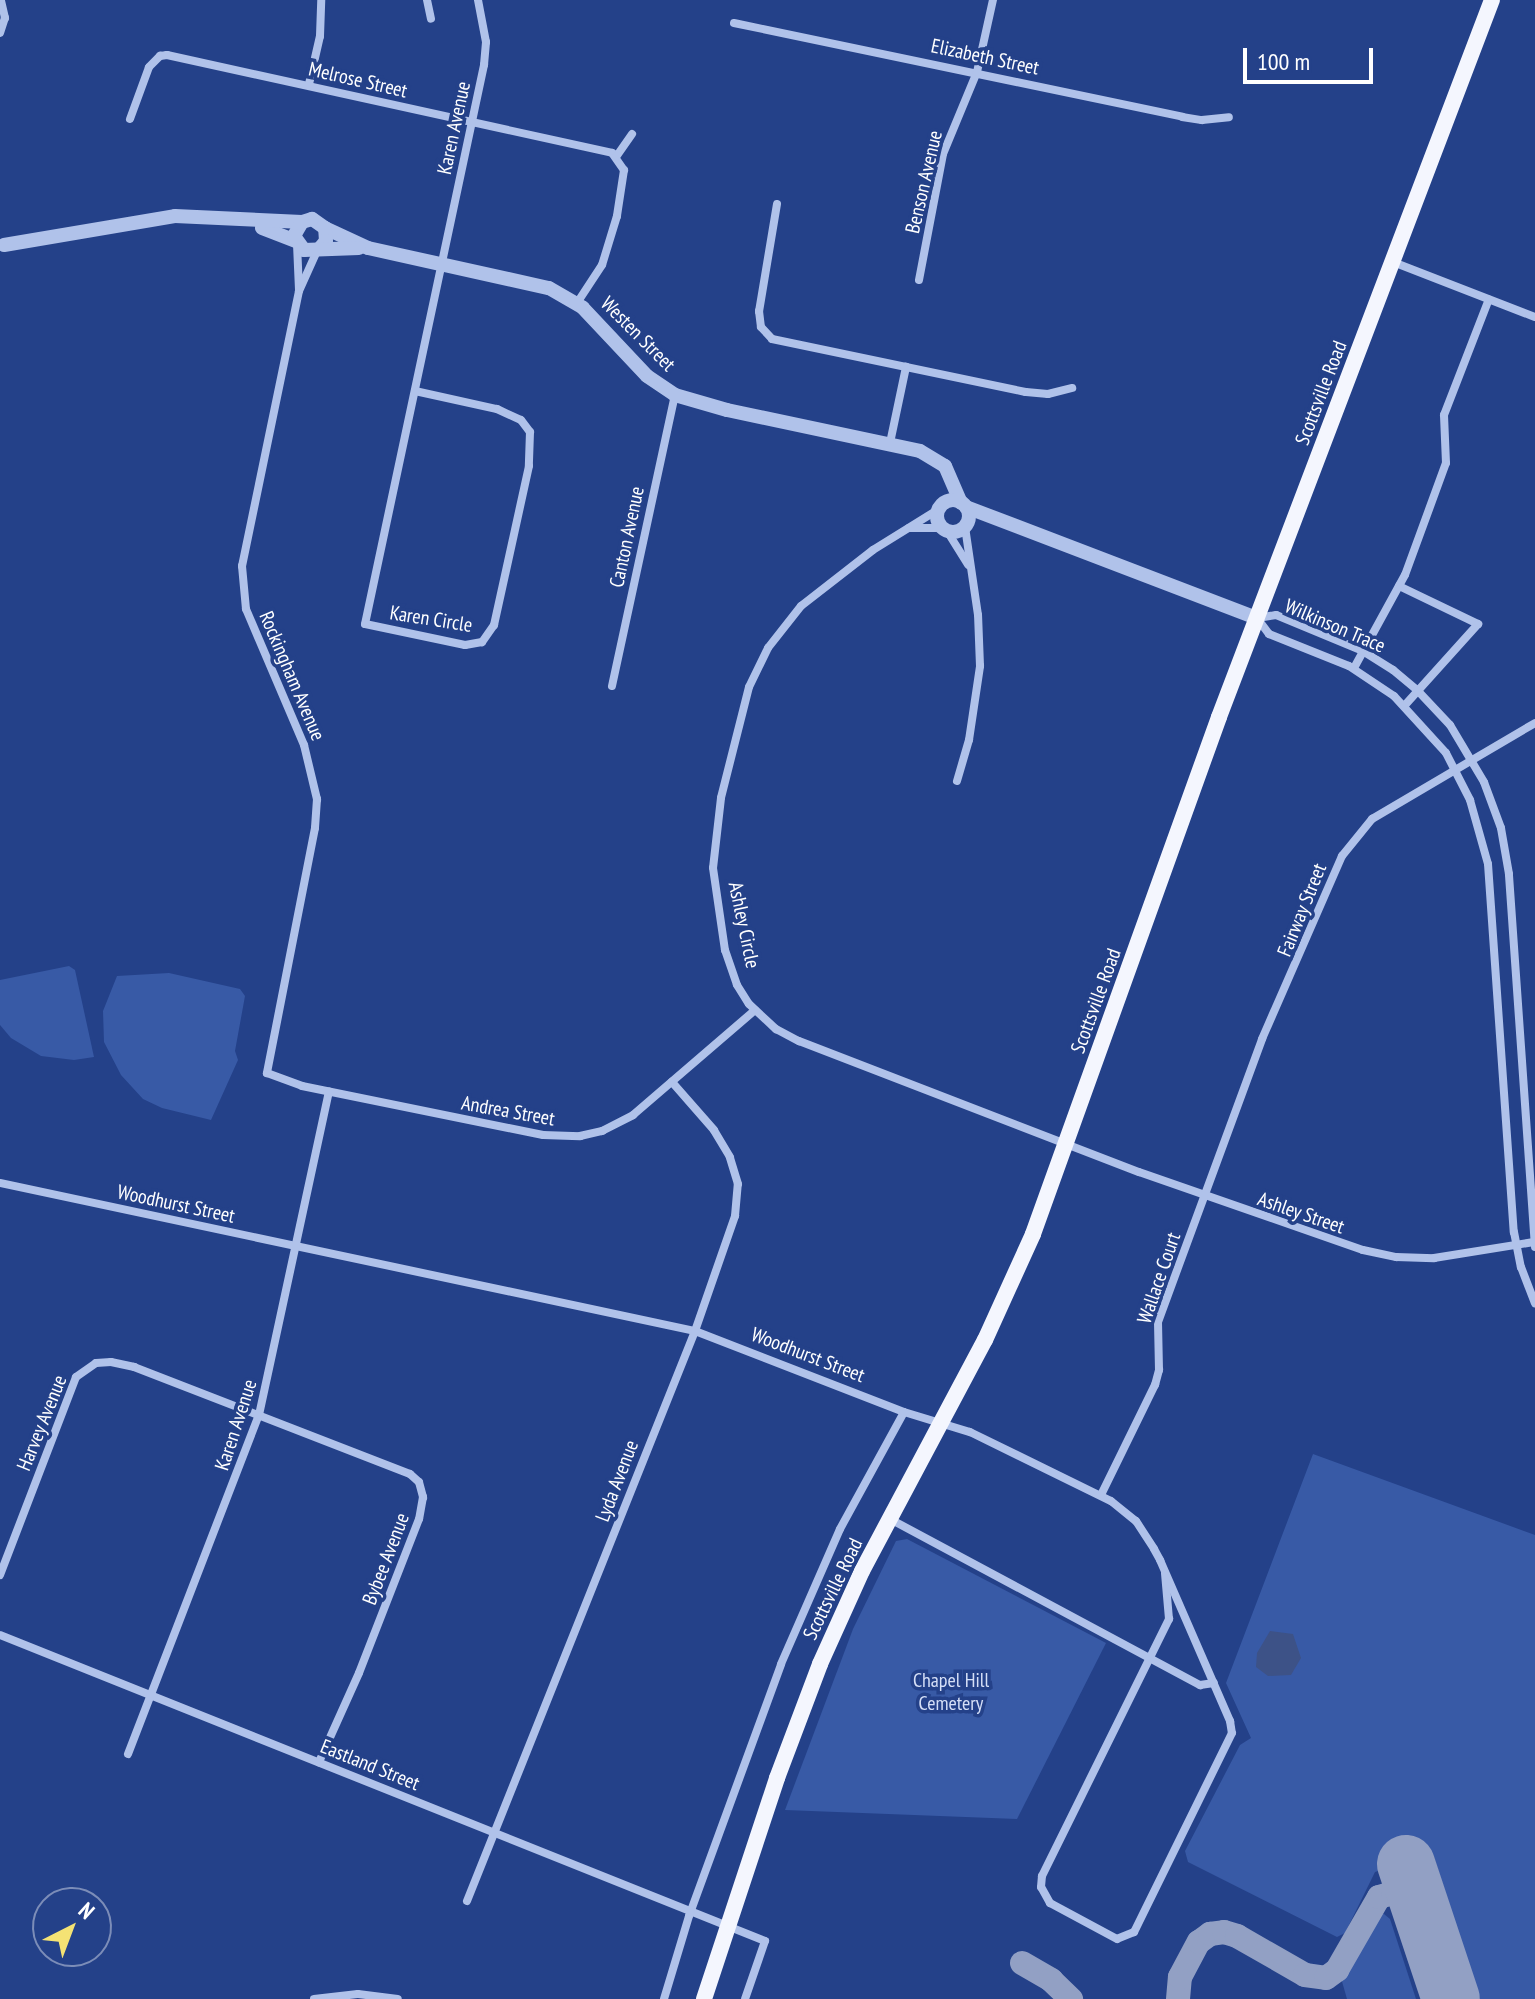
<!DOCTYPE html>
<html>
<head>
<meta charset="utf-8">
<style>
	body { margin:0 }
	#map { position:relative; width:1535px; height:1999px; overflow:hidden; background:#244189; font-family:"PT Sans Narrow",sans-serif }
	div>[style] { position:absolute }
	[style*='--x'] { left:calc(var(--x)*1px); top:calc(var(--y)*1px); width:calc(var(--w)*1px); rotate:calc(var(--a)*1deg) }
	.green>* { inset:0; background:#385aa6 }
	.water>* { inset:0; background:#3d5287 }
	.taxiway>* { height:24px; margin:-12px; padding:0 12px; transform-origin:12px; border-radius:12px; background:#92a0c4 }
	.runway>* { height:58px; margin:-29px; padding:0 29px; transform-origin:29px; border-radius:29px; background:#92a0c4 }
	.minor>* { height:8px; margin:-4px; padding:0 4px; transform-origin:4px; border-radius:4px; background:#b0c2ea }
	.tertiary>* { height:14px; margin:-7px; padding:0 7px; transform-origin:7px; border-radius:7px; background:#b0c2ea }
	.tertiary>.ring { margin:-7px; padding:0; box-sizing:content-box; background:none; border:14px solid #b0c2ea; border-radius:50% }
	.primary>* { height:16px; margin:-8px; padding:0 8px; transform-origin:8px; border-radius:8px; background:#f4f6fe }
	span { translate:-50% -50%; white-space:nowrap; text-align:center; line-height:1.15; -webkit-text-stroke:7px #244189; paint-order:stroke }
	.street-label { font-size:20px; color:#fff }
	.park-label { font-size:20px; color:#d5dff7 }
	.north { position:absolute; left:32px; top:1887px; width:80px; height:80px; box-sizing:border-box; background:#244189; border:2px solid #7c8db8; border-radius:50%; rotate:42deg; font-size:22px; font-weight:700; line-height:32px; text-align:center; color:#fff }
	.north::after { content:''; display:block; margin:auto; width:28px; height:36px; background:#f4e274; clip-path:polygon(50% 0,100% 100%,50% 72%,0 100%) }
	.scale { position:absolute; left:1243px; top:48px; width:130px; height:36px; box-sizing:border-box; border:4px solid #fff; border-top:0; padding-left:10px; font-size:24px; line-height:28px; white-space:nowrap; color:#fff; -webkit-text-stroke:6px #244189; paint-order:stroke }
</style>
</head>
<body>
<div id="map">
	<div class="green">
		<i style="clip-path:polygon(69px 966px,75px 970px,94px 1057px,74px 1060px,41px 1056px,11px 1038px,0 1025px,0 980px)"></i>
		<i style="clip-path:polygon(169px 973px,240px 989px,245px 996px,235px 1051px,238px 1060px,211px 1120px,162px 1108px,143px 1099px,121px 1075px,104px 1042px,103px 1011px,117px 976px)"></i>
		<i style="clip-path:polygon(1313px 1454px,1535px 1535px,1535px 1999px,1480px 1999px,1433px 1854px,1375px 1872px,1345px 1933px,1337px 1937px,1188px 1862px,1185px 1851px,1240px 1745px,1251px 1738px,1226px 1683px)"></i>
		<i style="clip-path:polygon(907px 1539px,1106px 1643px,1017px 1819px,785px 1810px,853px 1629px,896px 1541px)"></i>
		<i style="clip-path:polygon(1377px 1914px,1384px 1914px,1390px 1919px,1416px 1999px,1347px 1999px,1341px 1978px)"></i>
	</div>
	<div class="water">
		<i style="clip-path:polygon(1270px 1631px,1293px 1634px,1301px 1658px,1291px 1675px,1268px 1676px,1256px 1667px,1257px 1653px)"></i>
	</div>
	<div class="taxiway">
		<i style="--x:1022;--y:1963;--w:34;--a:30"></i>
		<i style="--x:1051;--y:1980;--w:28;--a:44"></i>
		<i style="--x:1178;--y:1999;--w:22;--a:-85"></i>
		<i style="--x:1180;--y:1977;--w:40;--a:-62"></i>
		<i style="--x:1199;--y:1942;--w:14;--a:-36"></i>
		<i style="--x:1210;--y:1934;--w:14;--a:-8"></i>
		<i style="--x:1224;--y:1932;--w:14;--a:17"></i>
		<i style="--x:1237;--y:1936;--w:78;--a:29.8"></i>
		<i style="--x:1305;--y:1975;--w:21;--a:8"></i>
		<i style="--x:1326;--y:1978;--w:14;--a:-36"></i>
		<i style="--x:1337;--y:1970;--w:84;--a:-60.1"></i>
		<i style="--x:1379;--y:1897;--w:15;--a:-16"></i>
		<i style="--x:1393;--y:1893;--w:11;--a:10"></i>
		<i style="--x:1404;--y:1895;--w:12;--a:31"></i>
		<i style="--x:1414;--y:1901;--w:19;--a:58"></i>
	</div>
	<div class="runway">
		<i style="--x:1406;--y:1864;--w:142;--a:71.6"></i>
	</div>
	<div class="minor">
		<i style="--x:427;--y:0;--w:19;--a:78"></i>
		<i style="--x:734;--y:23;--w:458;--a:11.8"></i>
		<i style="--x:1182;--y:117;--w:20;--a:9"></i>
		<i style="--x:1202;--y:120;--w:27;--a:-6"></i>
		<i style="--x:0;--y:33;--w:16;--a:-72"></i>
		<i style="--x:5;--y:18;--w:18;--a:-103"></i>
		<i style="--x:309;--y:84;--w:49;--a:-77.1"></i>
		<i style="--x:320;--y:36;--w:36;--a:-88"></i>
		<i style="--x:130;--y:119;--w:55;--a:-69.9"></i>
		<i style="--x:149;--y:67;--w:16;--a:-45"></i>
		<i style="--x:160;--y:56;--w:7;--a:-8"></i>
		<i style="--x:167;--y:55;--w:456;--a:12.4"></i>
		<i style="--x:612;--y:153;--w:21;--a:55"></i>
		<i style="--x:624;--y:170;--w:47;--a:98.7"></i>
		<i style="--x:617;--y:216;--w:51;--a:107"></i>
		<i style="--x:602;--y:265;--w:45;--a:123.3"></i>
		<i style="--x:616;--y:157;--w:28;--a:-55"></i>
		<i style="--x:777;--y:204;--w:109;--a:99.5"></i>
		<i style="--x:759;--y:311;--w:16;--a:83"></i>
		<i style="--x:761;--y:327;--w:16;--a:47"></i>
		<i style="--x:772;--y:339;--w:259;--a:11.8"></i>
		<i style="--x:1026;--y:392;--w:22;--a:5"></i>
		<i style="--x:1048;--y:394;--w:25;--a:-14"></i>
		<i style="--x:297;--y:244;--w:46;--a:87.5"></i>
		<i style="--x:317;--y:251;--w:44;--a:114.2"></i>
		<i style="--x:299;--y:291;--w:281;--a:101.7"></i>
		<i style="--x:242;--y:566;--w:43;--a:84.7"></i>
		<i style="--x:246;--y:609;--w:148;--a:66.9"></i>
		<i style="--x:304;--y:745;--w:56;--a:76.5"></i>
		<i style="--x:317;--y:799;--w:29;--a:94"></i>
		<i style="--x:315;--y:828;--w:250;--a:101.1"></i>
		<i style="--x:267;--y:1073;--w:37;--a:20"></i>
		<i style="--x:302;--y:1086;--w:246;--a:11.5"></i>
		<i style="--x:543;--y:1135;--w:37;--a:2"></i>
		<i style="--x:580;--y:1136;--w:23;--a:-13"></i>
		<i style="--x:602;--y:1131;--w:35;--a:-27"></i>
		<i style="--x:633;--y:1115;--w:161;--a:-40.7"></i>
		<i style="--x:1393;--y:262;--w:152;--a:21.2"></i>
		<i style="--x:919;--y:280;--w:128;--a:-79.2"></i>
		<i style="--x:943;--y:154;--w:89;--a:-67.5"></i>
		<i style="--x:977;--y:72;--w:74;--a:-77.5"></i>
		<i style="--x:415;--y:391;--w:84;--a:12.4"></i>
		<i style="--x:497;--y:409;--w:26;--a:25"></i>
		<i style="--x:521;--y:420;--w:15;--a:53"></i>
		<i style="--x:530;--y:432;--w:34;--a:92"></i>
		<i style="--x:529;--y:466;--w:163;--a:102.4"></i>
		<i style="--x:494;--y:625;--w:21;--a:125"></i>
		<i style="--x:482;--y:642;--w:17;--a:170"></i>
		<i style="--x:465;--y:645;--w:102;--a:-168.1"></i>
		<i style="--x:365;--y:624;--w:572;--a:-77.98"></i>
		<i style="--x:484;--y:65;--w:23;--a:-85"></i>
		<i style="--x:486;--y:42;--w:43;--a:-100.8"></i>
		<i style="--x:890;--y:443;--w:78;--a:-78.1"></i>
		<i style="--x:939;--y:509;--w:78;--a:148.2"></i>
		<i style="--x:873;--y:550;--w:91;--a:142.1"></i>
		<i style="--x:801;--y:606;--w:53;--a:128.2"></i>
		<i style="--x:768;--y:648;--w:43;--a:116"></i>
		<i style="--x:749;--y:687;--w:114;--a:104.2"></i>
		<i style="--x:721;--y:798;--w:70;--a:96.5"></i>
		<i style="--x:713;--y:868;--w:83;--a:81.7"></i>
		<i style="--x:725;--y:950;--w:37;--a:71"></i>
		<i style="--x:737;--y:985;--w:22;--a:58"></i>
		<i style="--x:749;--y:1004;--w:37;--a:43"></i>
		<i style="--x:776;--y:1029;--w:26;--a:28"></i>
		<i style="--x:799;--y:1041;--w:364;--a:21.1"></i>
		<i style="--x:1139;--y:1172;--w:237;--a:19.2"></i>
		<i style="--x:1363;--y:1250;--w:34;--a:12"></i>
		<i style="--x:1396;--y:1257;--w:38;--a:2"></i>
		<i style="--x:1434;--y:1258;--w:101;--a:-9.1"></i>
		<i style="--x:909;--y:528;--w:33;--a:0"></i>
		<i style="--x:947;--y:531;--w:40;--a:58"></i>
		<i style="--x:1399;--y:586;--w:88;--a:25.7"></i>
		<i style="--x:1478;--y:624;--w:109;--a:132"></i>
		<i style="--x:1354;--y:668;--w:106;--a:-61.3"></i>
		<i style="--x:1405;--y:575;--w:119;--a:-69.9"></i>
		<i style="--x:1446;--y:463;--w:48;--a:-92.4"></i>
		<i style="--x:1444;--y:415;--w:124;--a:-68.8"></i>
		<i style="--x:612;--y:686;--w:298;--a:-77.8"></i>
		<i style="--x:957;--y:781;--w:43;--a:-73.7"></i>
		<i style="--x:969;--y:740;--w:75;--a:-81.5"></i>
		<i style="--x:980;--y:666;--w:51;--a:-92.2"></i>
		<i style="--x:978;--y:615;--w:89;--a:-98.4"></i>
		<i style="--x:0;--y:1183;--w:711;--a:12.02"></i>
		<i style="--x:695;--y:1331;--w:224;--a:21.2"></i>
		<i style="--x:904;--y:1412;--w:69;--a:16.9"></i>
		<i style="--x:970;--y:1432;--w:157;--a:26.1"></i>
		<i style="--x:1111;--y:1501;--w:32;--a:39"></i>
		<i style="--x:1136;--y:1521;--w:33;--a:57"></i>
		<i style="--x:1154;--y:1549;--w:13;--a:61"></i>
		<i style="--x:1160;--y:1560;--w:176;--a:66.5"></i>
		<i style="--x:1230;--y:1721;--w:12;--a:81"></i>
		<i style="--x:1232;--y:1733;--w:222;--a:116.2"></i>
		<i style="--x:1134;--y:1932;--w:18;--a:158"></i>
		<i style="--x:1117;--y:1939;--w:76;--a:-151.8"></i>
		<i style="--x:1050;--y:1903;--w:18;--a:-119"></i>
		<i style="--x:1041;--y:1887;--w:11;--a:-85"></i>
		<i style="--x:1042;--y:1876;--w:287;--a:-63.7"></i>
		<i style="--x:1169;--y:1619;--w:46;--a:-95"></i>
		<i style="--x:1535;--y:1247;--w:374;--a:-94"></i>
		<i style="--x:1509;--y:874;--w:47;--a:-99.9"></i>
		<i style="--x:1501;--y:828;--w:49;--a:-110.3"></i>
		<i style="--x:1484;--y:782;--w:66;--a:-120.8"></i>
		<i style="--x:1450;--y:725;--w:48;--a:-133.3"></i>
		<i style="--x:1417;--y:690;--w:31;--a:-140"></i>
		<i style="--x:1393;--y:670;--w:36;--a:-148"></i>
		<i style="--x:1363;--y:651;--w:94;--a:-157.5"></i>
		<i style="--x:1276;--y:615;--w:19;--a:171"></i>
		<i style="--x:1257;--y:618;--w:20;--a:53"></i>
		<i style="--x:1269;--y:634;--w:86;--a:21.8"></i>
		<i style="--x:1349;--y:666;--w:54;--a:33.7"></i>
		<i style="--x:1394;--y:696;--w:77;--a:47.6"></i>
		<i style="--x:1446;--y:753;--w:53;--a:62.9"></i>
		<i style="--x:1470;--y:800;--w:66;--a:74.3"></i>
		<i style="--x:1488;--y:864;--w:369;--a:86"></i>
		<i style="--x:1514;--y:1232;--w:36;--a:79"></i>
		<i style="--x:1521;--y:1267;--w:39;--a:69"></i>
		<i style="--x:1101;--y:1495;--w:123;--a:-63.9"></i>
		<i style="--x:1155;--y:1385;--w:16;--a:-75"></i>
		<i style="--x:1159;--y:1370;--w:48;--a:-91.2"></i>
		<i style="--x:1158;--y:1322;--w:302;--a:-69.8"></i>
		<i style="--x:1262;--y:1039;--w:200;--a:-66.4"></i>
		<i style="--x:1342;--y:856;--w:48;--a:-51"></i>
		<i style="--x:1372;--y:819;--w:189;--a:-30.5"></i>
		<i style="--x:890;--y:1519;--w:352;--a:28.2"></i>
		<i style="--x:1200;--y:1685;--w:14;--a:-8"></i>
		<i style="--x:0;--y:1575;--w:212;--a:-69"></i>
		<i style="--x:76;--y:1377;--w:24;--a:-35"></i>
		<i style="--x:96;--y:1363;--w:15;--a:-4"></i>
		<i style="--x:111;--y:1362;--w:24;--a:12"></i>
		<i style="--x:134;--y:1367;--w:296;--a:21.2"></i>
		<i style="--x:410;--y:1474;--w:12;--a:42"></i>
		<i style="--x:419;--y:1482;--w:16;--a:75"></i>
		<i style="--x:423;--y:1497;--w:22;--a:100"></i>
		<i style="--x:419;--y:1519;--w:165;--a:111.3"></i>
		<i style="--x:359;--y:1673;--w:98;--a:114.2"></i>
		<i style="--x:0;--y:1635;--w:824;--a:21.8"></i>
		<i style="--x:765;--y:1941;--w:61;--a:109"></i>
		<i style="--x:128;--y:1754;--w:363;--a:-68.9"></i>
		<i style="--x:259;--y:1415;--w:331;--a:-77.8"></i>
		<i style="--x:467;--y:1901;--w:614;--a:-68.2"></i>
		<i style="--x:695;--y:1331;--w:122;--a:-70.8"></i>
		<i style="--x:735;--y:1216;--w:32;--a:-85"></i>
		<i style="--x:738;--y:1184;--w:28;--a:-107"></i>
		<i style="--x:730;--y:1157;--w:31;--a:-121"></i>
		<i style="--x:714;--y:1130;--w:64;--a:-131.2"></i>
		<i style="--x:314;--y:1999;--w:44;--a:-6.5"></i>
		<i style="--x:358;--y:1994;--w:40;--a:7.1"></i>
		<i style="--x:664;--y:1999;--w:87;--a:-73.2"></i>
		<i style="--x:689;--y:1916;--w:268;--a:-69.9"></i>
		<i style="--x:781;--y:1664;--w:147;--a:-66.4"></i>
		<i style="--x:840;--y:1529;--w:133;--a:-61.3"></i>
	</div>
	<div class="tertiary">
		<i style="--x:262;--y:228;--w:36;--a:21"></i>
		<i style="--x:325;--y:228;--w:47;--a:24.9"></i>
		<i style="--x:368;--y:248;--w:185;--a:12.5"></i>
		<i style="--x:549;--y:288;--w:39;--a:30"></i>
		<i style="--x:583;--y:308;--w:93;--a:46.7"></i>
		<i style="--x:647;--y:376;--w:34;--a:34"></i>
		<i style="--x:675;--y:395;--w:54;--a:16.1"></i>
		<i style="--x:727;--y:410;--w:197;--a:12"></i>
		<i style="--x:920;--y:451;--w:29;--a:31"></i>
		<i style="--x:945;--y:466;--w:40;--a:66.6"></i>
		<i style="--x:4;--y:245;--w:173;--a:-9.6"></i>
		<i style="--x:175;--y:216;--w:127;--a:2.7"></i>
		<i style="--x:320;--y:248;--w:9;--a:-49"></i>
		<i style="--x:326;--y:241;--w:13;--a:-94"></i>
		<i style="--x:325;--y:228;--w:16;--a:-145"></i>
		<i style="--x:312;--y:219;--w:10;--a:163"></i>
		<i style="--x:302;--y:222;--w:16;--a:120"></i>
		<i style="--x:294;--y:236;--w:17;--a:54"></i>
		<i style="--x:304;--y:250;--w:55;--a:-2.1"></i>
		<i class="ring" style="left:937px;top:500px;width:18px;height:18px"></i>
		<i style="--x:966;--y:507;--w:311;--a:20.9"></i>
	</div>
	<div class="primary">
		<i style="--x:704;--y:1999;--w:233;--a:-71.7"></i>
		<i style="--x:777;--y:1778;--w:122;--a:-69.3"></i>
		<i style="--x:820;--y:1664;--w:102;--a:-65.7"></i>
		<i style="--x:862;--y:1571;--w:262;--a:-62"></i>
		<i style="--x:985;--y:1340;--w:116;--a:-65.6"></i>
		<i style="--x:1033;--y:1234;--w:549;--a:-70.21"></i>
		<i style="--x:1219;--y:717;--w:767;--a:-69.16"></i>
	</div>
	<div class="street-label">
		<span style="left:985px;top:57px;rotate:12deg">Elizabeth Street</span>
		<span style="left:358px;top:80px;rotate:13deg">Melrose Street</span>
		<span style="left:454px;top:128px;rotate:-78deg">Karen Avenue</span>
		<span style="left:924px;top:182px;rotate:-77deg">Benson Avenue</span>
		<span style="left:638px;top:334px;rotate:45deg">Westen Street</span>
		<span style="left:1321px;top:393px;rotate:-69deg">Scottsville Road</span>
		<span style="left:627px;top:537px;rotate:-78deg">Canton Avenue</span>
		<span style="left:431px;top:619px;rotate:9deg">Karen Circle</span>
		<span style="left:1335px;top:626px;rotate:23deg">Wilkinson Trace</span>
		<span style="left:292px;top:676px;rotate:67deg">Rockingham Avenue</span>
		<span style="left:1302px;top:910px;rotate:-68deg">Fairway Street</span>
		<span style="left:744px;top:925px;rotate:78deg">Ashley Circle</span>
		<span style="left:1096px;top:1001px;rotate:-70deg">Scottsville Road</span>
		<span style="left:508px;top:1111px;rotate:10deg">Andrea Street</span>
		<span style="left:176px;top:1204px;rotate:12deg">Woodhurst Street</span>
		<span style="left:1301px;top:1213px;rotate:19deg">Ashley Street</span>
		<span style="left:1159px;top:1278px;rotate:-71deg">Wallace Court</span>
		<span style="left:808px;top:1355px;rotate:21deg">Woodhurst Street</span>
		<span style="left:42px;top:1423px;rotate:-68deg">Harvey Avenue</span>
		<span style="left:236px;top:1425px;rotate:-72deg">Karen Avenue</span>
		<span style="left:617px;top:1481px;rotate:-69deg">Lyda Avenue</span>
		<span style="left:386px;top:1559px;rotate:-69deg">Bybee Avenue</span>
		<span style="left:833px;top:1589px;rotate:-64deg">Scottsville Road</span>
		<span style="left:370px;top:1765px;rotate:22deg">Eastland Street</span>
	</div>
	<div class="park-label">
		<span style="left:951px;top:1692px">Chapel Hill<br>Cemetery</span>
	</div>
	<div class="north">N</div>
	<div class="scale">100 m</div>
</div>
</body>
</html>
